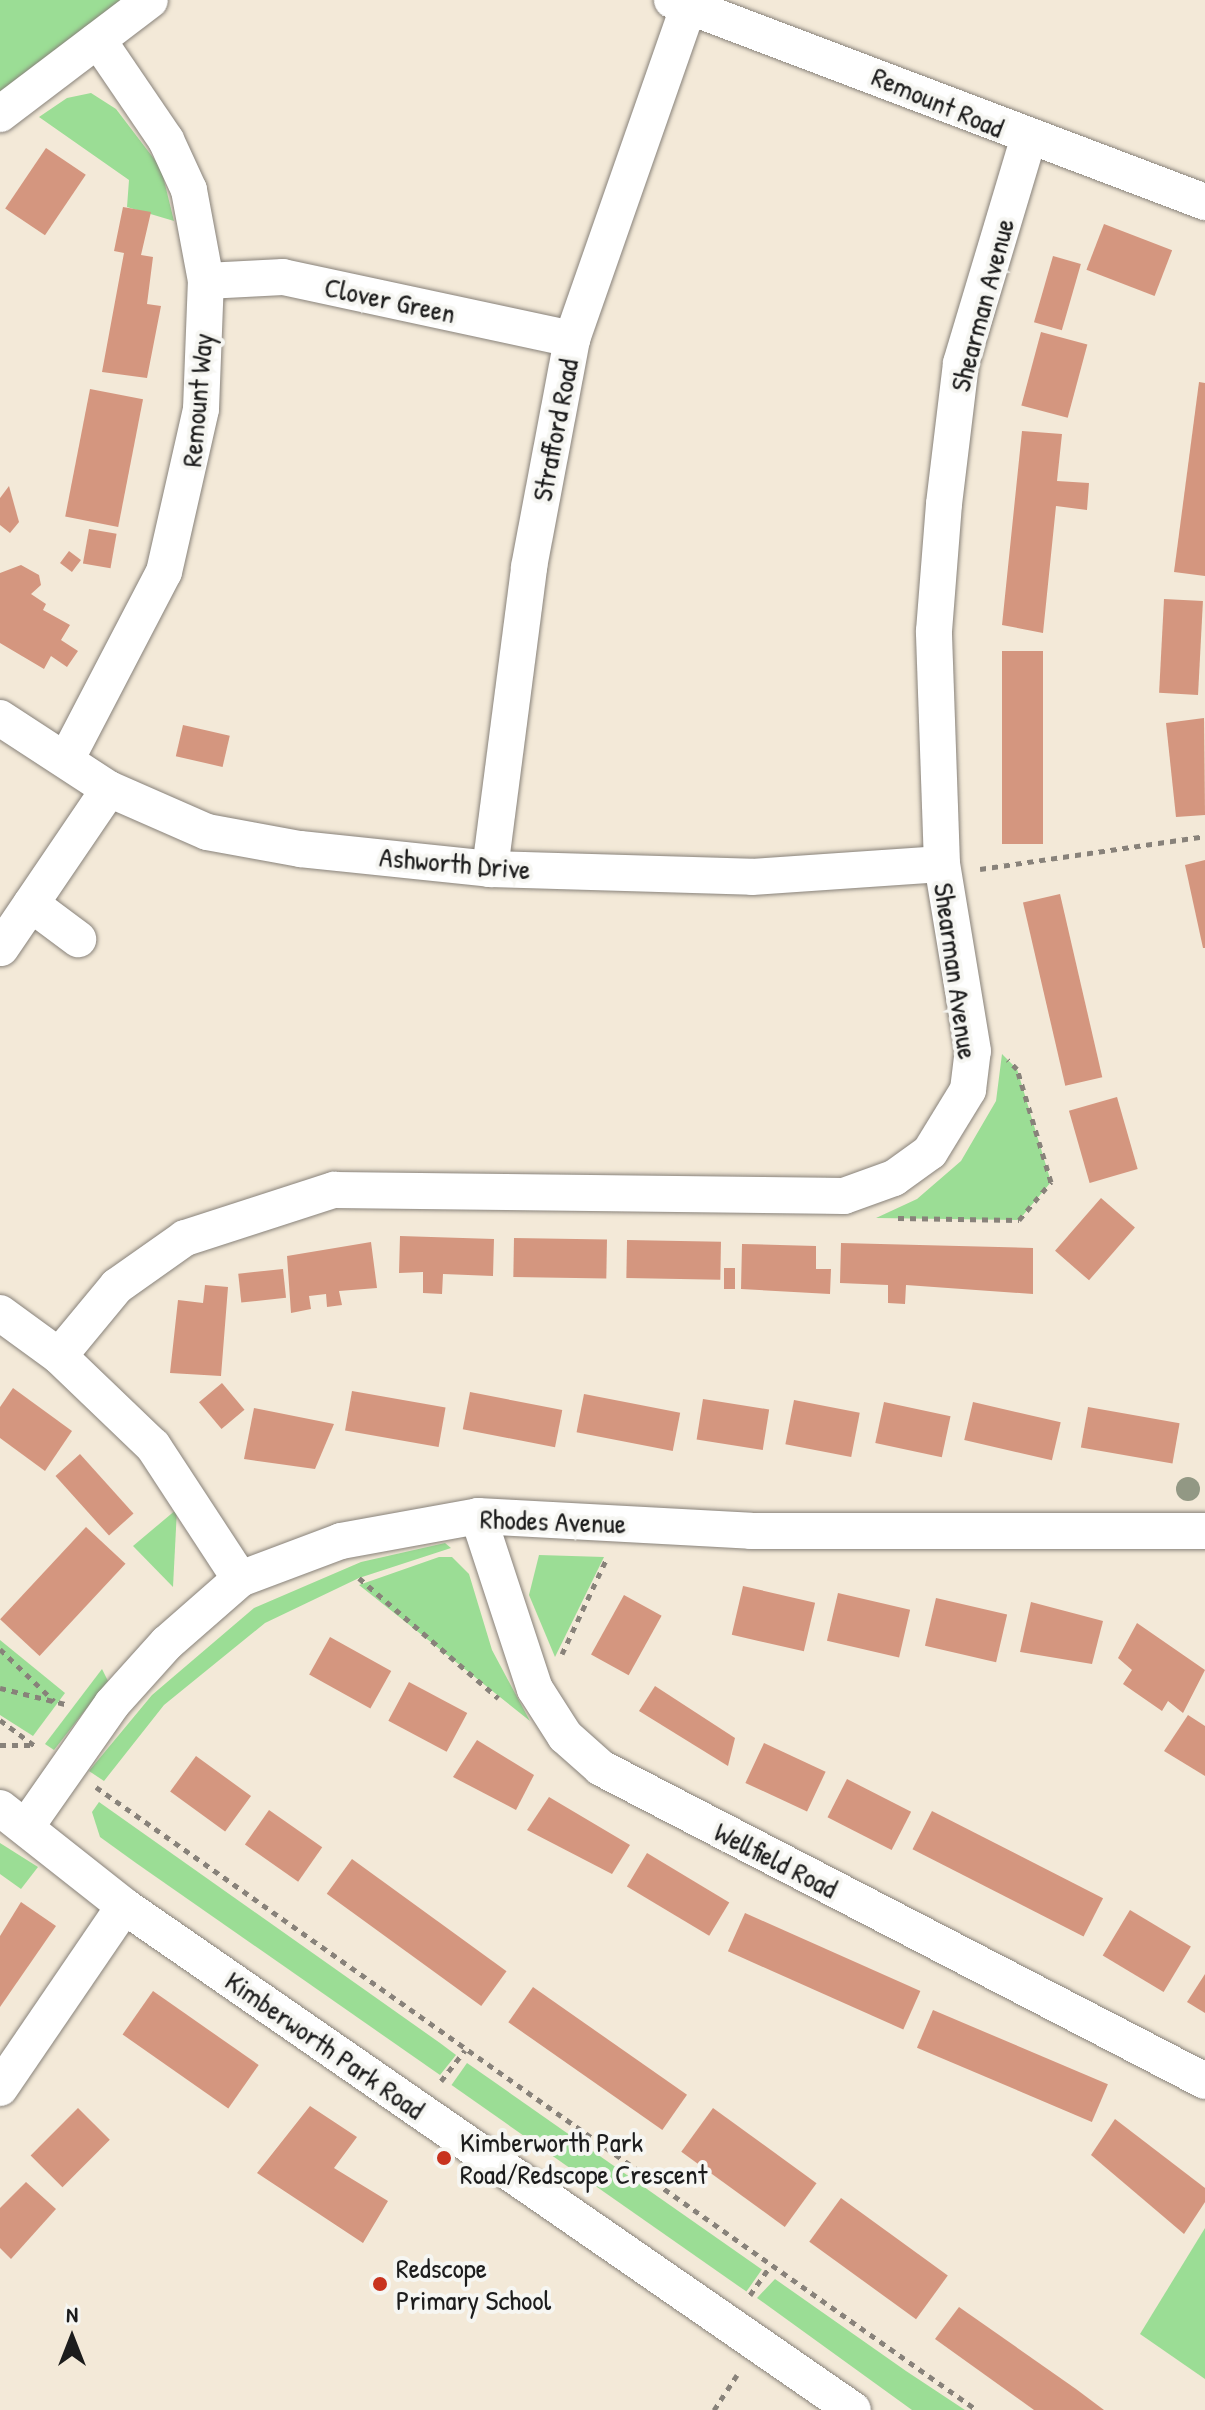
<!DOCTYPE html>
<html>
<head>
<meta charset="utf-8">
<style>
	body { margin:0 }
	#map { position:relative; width:1205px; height:2410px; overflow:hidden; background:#f3e9d8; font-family:"Patrick Hand",sans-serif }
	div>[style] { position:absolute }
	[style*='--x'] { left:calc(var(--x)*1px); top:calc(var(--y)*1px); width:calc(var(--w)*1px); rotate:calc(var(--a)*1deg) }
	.green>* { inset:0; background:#9bdd95; transform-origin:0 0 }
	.building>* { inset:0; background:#d4967f; transform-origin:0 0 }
	.path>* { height:5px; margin-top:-2.5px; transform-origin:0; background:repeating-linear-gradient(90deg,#88827a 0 6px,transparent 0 12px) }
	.roads { filter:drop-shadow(0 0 2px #88827a) drop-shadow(0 0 2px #88827a) }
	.minor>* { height:36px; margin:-18px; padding:0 18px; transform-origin:18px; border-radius:18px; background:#fff }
	.trees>* { width:24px; height:24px; margin:-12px; border-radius:50%; background:#929884 }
	.dots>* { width:22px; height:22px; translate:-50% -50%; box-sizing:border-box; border:4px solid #f6f6f2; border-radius:50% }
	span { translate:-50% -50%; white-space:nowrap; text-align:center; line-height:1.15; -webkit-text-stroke:8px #f6f6f2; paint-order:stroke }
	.street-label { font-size:28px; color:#1c1c1c }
	.poi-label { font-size:28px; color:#1c1c1c }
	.left { translate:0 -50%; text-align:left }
	.north { position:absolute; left:32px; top:2298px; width:80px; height:80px; -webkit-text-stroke:6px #f6f6f2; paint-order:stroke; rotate:0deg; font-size:22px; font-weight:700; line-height:32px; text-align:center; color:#1c1c1c }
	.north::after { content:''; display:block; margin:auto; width:28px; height:36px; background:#1c1c1c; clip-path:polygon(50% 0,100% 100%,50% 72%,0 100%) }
</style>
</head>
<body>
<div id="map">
	<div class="green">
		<i style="clip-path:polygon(0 0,131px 0,0 95px)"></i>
		<i style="clip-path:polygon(91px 93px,116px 109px,161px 168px,174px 221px,127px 207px,129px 180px,39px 117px,67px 98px)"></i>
		<i style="clip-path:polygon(1002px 1054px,1017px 1069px,1051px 1182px,1019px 1220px,876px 1218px,917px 1199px,961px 1161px,996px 1101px)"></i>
		<i style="clip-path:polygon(177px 1509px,173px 1587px,133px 1546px)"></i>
		<i style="clip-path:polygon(445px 1543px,451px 1548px,359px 1578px,265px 1623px,164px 1705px,104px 1781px,89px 1771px,152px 1695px,254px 1608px,361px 1562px)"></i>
		<i style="clip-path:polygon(539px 1555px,604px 1557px,555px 1657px,529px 1595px)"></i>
		<i style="clip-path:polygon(439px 1557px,452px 1557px,469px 1574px,492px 1650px,530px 1721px,359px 1585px)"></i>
		<i style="clip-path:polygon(0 1640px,65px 1693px,33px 1736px,0 1715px)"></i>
		<i style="clip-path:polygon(102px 1669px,108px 1681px,54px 1750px,45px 1744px)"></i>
		<i style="clip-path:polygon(99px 1802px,440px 2043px,456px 2055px,440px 2075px,136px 1863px,100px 1837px,92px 1812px)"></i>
		<i style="clip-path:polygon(0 1843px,38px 1867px,21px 1889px,0 1874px)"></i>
		<i style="left:467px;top:2063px;width:360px;height:27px;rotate:35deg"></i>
		<i style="clip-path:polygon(1205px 2228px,1205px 2379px,1140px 2334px)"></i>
		<i style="clip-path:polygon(775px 2279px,906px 2371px,965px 2410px,912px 2410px,757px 2298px)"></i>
	</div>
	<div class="building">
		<i style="left:46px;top:148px;width:48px;height:73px;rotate:34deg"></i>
		<i style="clip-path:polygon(123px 207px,151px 212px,141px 255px,153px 257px,147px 304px,161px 306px,147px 378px,102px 372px,124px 253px,114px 251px)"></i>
		<i style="left:1104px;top:224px;width:73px;height:49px;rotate:21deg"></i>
		<i style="left:1053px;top:256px;width:29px;height:69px;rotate:16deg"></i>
		<i style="left:1041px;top:332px;width:48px;height:76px;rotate:15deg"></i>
		<i style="clip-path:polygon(1199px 382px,1205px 383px,1205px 576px,1174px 572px)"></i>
		<i style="left:90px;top:389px;width:54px;height:130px;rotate:11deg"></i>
		<i style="clip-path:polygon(1022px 431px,1062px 434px,1057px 481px,1089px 483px,1087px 510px,1056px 506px,1043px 633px,1002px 625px)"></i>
		<i style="clip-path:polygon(9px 486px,19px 522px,10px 533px,0 525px,0 498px)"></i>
		<i style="left:89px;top:529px;width:28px;height:35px;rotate:10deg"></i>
		<i style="left:69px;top:551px;width:15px;height:15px;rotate:37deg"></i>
		<i style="clip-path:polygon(21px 565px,39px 575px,41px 585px,31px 594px,46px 604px,43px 610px,70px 625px,61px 640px,78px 651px,67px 667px,51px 656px,44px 669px,0 643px,0 573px)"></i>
		<i style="left:1164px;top:599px;width:39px;height:94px;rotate:3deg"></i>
		<i style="left:1002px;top:651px;width:41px;height:193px"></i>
		<i style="clip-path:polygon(1204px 718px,1205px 815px,1176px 817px,1166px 723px)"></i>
		<i style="left:183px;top:725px;width:48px;height:32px;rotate:13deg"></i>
		<i style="clip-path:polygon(1205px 860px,1205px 948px,1203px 948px,1185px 865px)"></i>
		<i style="left:1060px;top:894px;width:188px;height:38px;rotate:77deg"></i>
		<i style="left:1117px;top:1097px;width:75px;height:50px;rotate:74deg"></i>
		<i style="left:1101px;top:1198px;width:45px;height:70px;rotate:41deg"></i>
		<i style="clip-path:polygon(400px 1236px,494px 1239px,493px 1276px,443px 1274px,442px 1294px,423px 1293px,423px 1272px,399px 1273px)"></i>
		<i style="left:514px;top:1238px;width:93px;height:39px;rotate:1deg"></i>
		<i style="left:627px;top:1240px;width:94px;height:38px;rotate:1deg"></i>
		<i style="clip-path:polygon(371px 1242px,377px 1288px,339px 1291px,342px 1305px,327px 1307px,326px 1294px,309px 1296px,311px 1309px,291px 1313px,287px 1256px)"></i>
		<i style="clip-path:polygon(841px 1243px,1033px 1248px,1033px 1294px,906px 1285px,905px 1304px,888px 1303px,888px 1285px,840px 1283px)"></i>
		<i style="clip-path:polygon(742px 1244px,816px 1246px,816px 1269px,831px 1269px,830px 1294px,741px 1289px)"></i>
		<i style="left:724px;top:1268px;width:11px;height:21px"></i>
		<i style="left:283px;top:1269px;width:29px;height:45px;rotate:84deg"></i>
		<i style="clip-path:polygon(205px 1285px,228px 1287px,221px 1376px,170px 1373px,178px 1300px,203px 1303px)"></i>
		<i style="left:222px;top:1383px;width:35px;height:30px;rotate:50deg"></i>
		<i style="clip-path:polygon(13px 1388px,72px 1431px,45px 1471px,0 1438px,0 1407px)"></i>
		<i style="left:352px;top:1391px;width:95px;height:40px;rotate:10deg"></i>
		<i style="left:470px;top:1392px;width:94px;height:38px;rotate:11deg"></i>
		<i style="left:584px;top:1394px;width:98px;height:39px;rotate:11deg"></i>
		<i style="left:703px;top:1399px;width:67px;height:41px;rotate:9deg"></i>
		<i style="left:794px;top:1400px;width:67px;height:45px;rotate:11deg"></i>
		<i style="left:884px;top:1402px;width:68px;height:42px;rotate:12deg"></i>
		<i style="left:973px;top:1402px;width:90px;height:39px;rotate:13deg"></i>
		<i style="left:1088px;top:1407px;width:93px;height:41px;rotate:10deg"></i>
		<i style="clip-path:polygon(254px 1408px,334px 1424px,315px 1469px,244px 1459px)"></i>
		<i style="left:80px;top:1454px;width:80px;height:33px;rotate:48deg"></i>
		<i style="left:86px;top:1527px;width:54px;height:126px;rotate:43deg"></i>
		<i style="left:743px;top:1586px;width:74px;height:50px;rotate:13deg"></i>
		<i style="left:838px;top:1593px;width:74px;height:49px;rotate:13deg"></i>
		<i style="left:624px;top:1595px;width:43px;height:68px;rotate:29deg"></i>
		<i style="left:936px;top:1598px;width:73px;height:49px;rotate:13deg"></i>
		<i style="clip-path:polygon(1031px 1602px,1103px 1621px,1092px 1664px,1020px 1652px)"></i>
		<i style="clip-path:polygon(1137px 1623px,1205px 1670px,1183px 1713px,1168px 1701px,1162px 1711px,1123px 1684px,1132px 1670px,1118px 1658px)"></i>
		<i style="left:330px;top:1637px;width:70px;height:43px;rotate:29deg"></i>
		<i style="left:409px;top:1682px;width:66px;height:44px;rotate:28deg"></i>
		<i style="clip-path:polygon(655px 1686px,735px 1738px,728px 1766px,639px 1711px)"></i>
		<i style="clip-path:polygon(1188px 1715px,1205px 1726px,1205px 1776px,1164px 1751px)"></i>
		<i style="clip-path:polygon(477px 1740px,534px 1775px,516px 1810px,453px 1777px)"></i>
		<i style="left:764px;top:1743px;width:68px;height:44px;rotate:25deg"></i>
		<i style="left:196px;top:1756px;width:68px;height:44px;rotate:36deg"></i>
		<i style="left:847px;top:1779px;width:72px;height:43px;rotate:27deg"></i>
		<i style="clip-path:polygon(549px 1797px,630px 1845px,612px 1874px,527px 1830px)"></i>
		<i style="left:269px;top:1810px;width:65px;height:42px;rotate:35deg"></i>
		<i style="left:932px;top:1811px;width:192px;height:43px;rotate:27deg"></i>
		<i style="left:647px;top:1853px;width:96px;height:39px;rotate:31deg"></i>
		<i style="left:352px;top:1859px;width:191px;height:43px;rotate:36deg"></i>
		<i style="clip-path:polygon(21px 1902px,56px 1926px,0 2007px,0 1936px)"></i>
		<i style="left:1130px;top:1910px;width:71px;height:53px;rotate:31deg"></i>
		<i style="left:745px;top:1913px;width:192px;height:42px;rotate:24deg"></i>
		<i style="clip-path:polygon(1205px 1974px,1205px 2013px,1187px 2002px)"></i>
		<i style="left:533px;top:1987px;width:188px;height:43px;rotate:35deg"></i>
		<i style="left:153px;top:1991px;width:129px;height:53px;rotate:35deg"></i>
		<i style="left:933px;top:2010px;width:190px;height:41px;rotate:23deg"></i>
		<i style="clip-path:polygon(310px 2106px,357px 2137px,334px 2168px,388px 2201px,363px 2243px,257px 2173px)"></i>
		<i style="left:78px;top:2108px;width:45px;height:67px;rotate:45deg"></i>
		<i style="left:713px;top:2108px;width:128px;height:54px;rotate:36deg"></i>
		<i style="clip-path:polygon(1115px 2119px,1205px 2188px,1205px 2202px,1184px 2234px,1091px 2155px)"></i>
		<i style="clip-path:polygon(26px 2182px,56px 2209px,11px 2259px,0 2248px,0 2208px)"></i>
		<i style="left:841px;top:2198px;width:132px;height:54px;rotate:36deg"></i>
		<i style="clip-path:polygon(959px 2307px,1076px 2389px,1104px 2410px,1034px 2410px,935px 2339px)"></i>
	</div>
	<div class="path">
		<i style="--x:980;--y:869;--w:227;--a:-8.3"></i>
		<i style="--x:898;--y:1218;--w:121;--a:0.9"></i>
		<i style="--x:1019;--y:1220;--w:50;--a:-49.9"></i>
		<i style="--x:1051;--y:1182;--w:118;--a:-106.7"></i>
		<i style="--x:1017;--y:1069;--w:13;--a:-135"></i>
		<i style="--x:359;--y:1578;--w:184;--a:40.8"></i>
		<i style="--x:0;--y:1649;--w:75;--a:43.9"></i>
		<i style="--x:562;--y:1654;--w:106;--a:-64.9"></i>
		<i style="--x:0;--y:1688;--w:67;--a:13.8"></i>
		<i style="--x:0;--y:1720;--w:47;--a:36.4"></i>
		<i style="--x:0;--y:1745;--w:33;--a:0"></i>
		<i style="--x:96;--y:1787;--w:1079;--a:35.27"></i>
		<i style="--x:441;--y:2081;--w:39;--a:-52"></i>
		<i style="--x:750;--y:2295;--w:35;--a:-55"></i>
		<i style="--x:714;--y:2410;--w:42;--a:-56.7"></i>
	</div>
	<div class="roads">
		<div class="minor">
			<i style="--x:672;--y:0;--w:570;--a:20.76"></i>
			<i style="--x:0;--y:114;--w:188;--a:-37.2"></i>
			<i style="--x:206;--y:281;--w:77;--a:-3"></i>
			<i style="--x:283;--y:277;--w:296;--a:12.1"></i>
			<i style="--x:0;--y:718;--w:130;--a:33.1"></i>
			<i style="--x:109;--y:789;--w:107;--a:23.7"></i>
			<i style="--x:207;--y:832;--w:95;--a:10.4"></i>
			<i style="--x:300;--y:849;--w:191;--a:6"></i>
			<i style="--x:490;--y:869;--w:262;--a:1.7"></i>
			<i style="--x:752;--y:877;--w:190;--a:-3.9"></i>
			<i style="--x:66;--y:760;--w:212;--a:-62.5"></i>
			<i style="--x:164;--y:572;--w:167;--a:-77.2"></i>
			<i style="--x:201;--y:409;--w:128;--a:-87.8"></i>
			<i style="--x:206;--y:281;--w:93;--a:-100.6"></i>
			<i style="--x:189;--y:190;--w:55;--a:-114.7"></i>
			<i style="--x:166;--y:140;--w:121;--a:-124.2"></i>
			<i style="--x:490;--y:869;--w:305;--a:-82.6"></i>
			<i style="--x:529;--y:567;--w:232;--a:-79.3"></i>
			<i style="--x:572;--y:339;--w:352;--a:-70.7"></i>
			<i style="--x:31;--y:904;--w:59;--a:36.7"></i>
			<i style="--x:1;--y:948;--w:192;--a:-55.8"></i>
			<i style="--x:0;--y:1313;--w:73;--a:36.1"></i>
			<i style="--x:59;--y:1356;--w:130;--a:43.8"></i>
			<i style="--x:153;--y:1446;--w:159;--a:56.8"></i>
			<i style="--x:59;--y:1356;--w:91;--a:-50.4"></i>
			<i style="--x:117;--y:1286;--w:83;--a:-35.2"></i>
			<i style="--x:185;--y:1238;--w:157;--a:-17.9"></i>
			<i style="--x:334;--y:1190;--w:510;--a:0.67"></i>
			<i style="--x:844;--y:1196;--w:53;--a:-19.8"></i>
			<i style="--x:894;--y:1178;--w:44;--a:-35.8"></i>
			<i style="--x:930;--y:1152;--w:73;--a:-58.5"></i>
			<i style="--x:968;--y:1090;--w:39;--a:-83"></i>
			<i style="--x:973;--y:1051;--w:190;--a:-99.4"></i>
			<i style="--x:942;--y:864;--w:233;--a:-92"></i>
			<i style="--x:934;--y:631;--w:127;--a:-85.5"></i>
			<i style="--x:944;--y:504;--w:142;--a:-83.1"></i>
			<i style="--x:961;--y:363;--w:233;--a:-73.3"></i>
			<i style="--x:478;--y:1516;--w:182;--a:71.8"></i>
			<i style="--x:535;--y:1689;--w:56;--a:57.4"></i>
			<i style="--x:565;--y:1736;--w:48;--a:41.6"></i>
			<i style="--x:601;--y:1768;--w:680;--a:27.39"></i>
			<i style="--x:0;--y:1808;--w:158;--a:38.3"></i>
			<i style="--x:124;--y:1906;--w:886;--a:34.66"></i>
			<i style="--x:26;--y:1827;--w:150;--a:-55"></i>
			<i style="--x:112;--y:1704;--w:82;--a:-48"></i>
			<i style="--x:167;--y:1643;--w:97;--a:-41.2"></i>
			<i style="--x:240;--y:1579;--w:108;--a:-20.6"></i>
			<i style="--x:341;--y:1541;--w:139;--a:-10.3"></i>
			<i style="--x:478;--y:1516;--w:273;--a:3.1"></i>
			<i style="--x:751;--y:1531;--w:454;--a:0"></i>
			<i style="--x:0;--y:2088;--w:220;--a:-55.7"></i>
		</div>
	</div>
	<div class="trees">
		<i style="left:1188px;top:1489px"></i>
	</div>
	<div class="dots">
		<i style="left:444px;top:2158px;background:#c8321e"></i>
		<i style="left:380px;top:2284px;background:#c8321e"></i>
	</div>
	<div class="street-label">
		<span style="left:938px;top:102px;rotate:23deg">Remount Road</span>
		<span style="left:390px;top:300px;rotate:12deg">Clover Green</span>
		<span style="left:982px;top:305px;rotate:-75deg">Shearman Avenue</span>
		<span style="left:197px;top:400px;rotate:-85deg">Remount Way</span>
		<span style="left:555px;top:430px;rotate:-79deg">Strafford Road</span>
		<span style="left:455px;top:863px;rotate:5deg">Ashworth Drive</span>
		<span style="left:956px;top:971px;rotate:82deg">Shearman Avenue</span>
		<span style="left:553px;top:1521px;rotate:2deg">Rhodes Avenue</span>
		<span style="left:776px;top:1860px;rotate:27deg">Wellfield Road</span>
		<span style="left:325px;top:2045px;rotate:35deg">Kimberworth Park Road</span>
	</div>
	<div class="poi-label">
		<span class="left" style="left:460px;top:2158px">Kimberworth Park<br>Road/Redscope Crescent</span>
		<span class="left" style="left:396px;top:2284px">Redscope<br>Primary School</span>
	</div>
	<div class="north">N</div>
</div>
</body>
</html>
